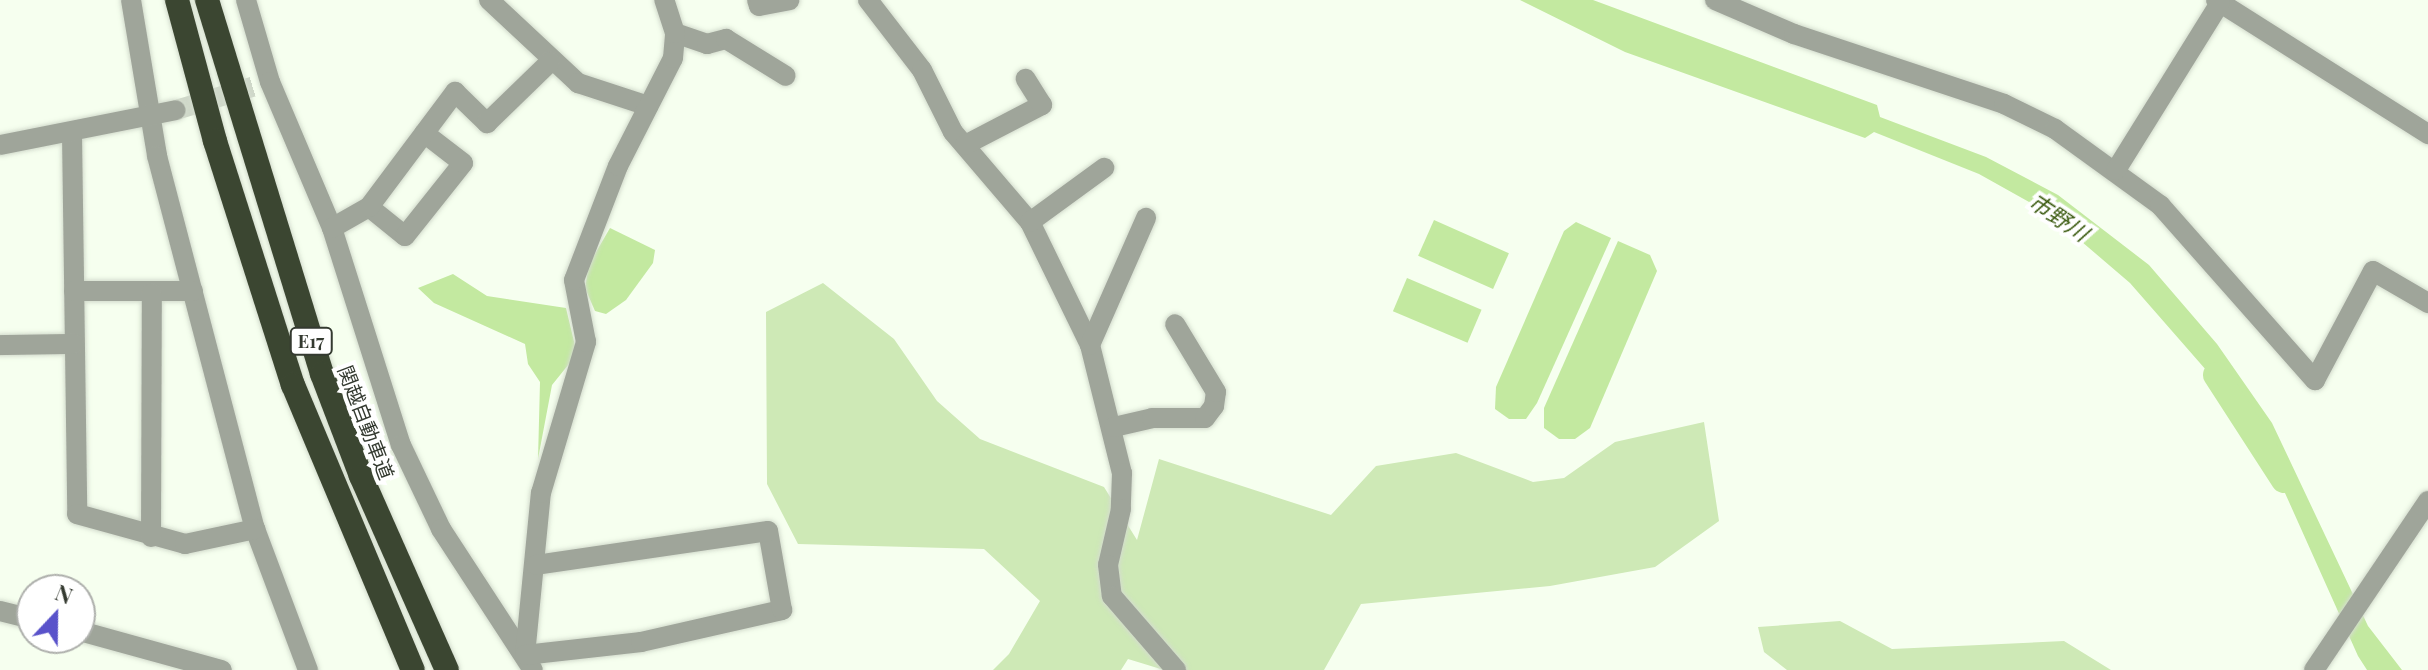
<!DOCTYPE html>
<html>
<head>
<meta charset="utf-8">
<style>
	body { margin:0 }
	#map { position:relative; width:2428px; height:670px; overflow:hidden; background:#f6ffef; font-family:"Playfair Display","Noto Sans JP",serif }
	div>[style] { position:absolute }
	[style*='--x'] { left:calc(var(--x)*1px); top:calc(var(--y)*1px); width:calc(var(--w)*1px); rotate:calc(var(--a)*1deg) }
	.green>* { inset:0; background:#cee9b6 }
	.water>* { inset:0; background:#c3e9a0; transform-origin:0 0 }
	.river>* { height:26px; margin:-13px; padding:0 13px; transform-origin:13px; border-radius:13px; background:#c3e9a0 }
	.minor-tunnel>* { height:20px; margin-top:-10px; transform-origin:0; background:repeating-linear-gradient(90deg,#cfd8c9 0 20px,transparent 0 30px) }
	.roads { filter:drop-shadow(0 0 2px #d3dccd) drop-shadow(0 0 2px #d3dccd) }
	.minor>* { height:20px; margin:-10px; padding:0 10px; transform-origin:10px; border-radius:10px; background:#9fa59a }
	.highway>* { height:24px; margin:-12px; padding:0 12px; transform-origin:12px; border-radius:12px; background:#3b4631 }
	span { translate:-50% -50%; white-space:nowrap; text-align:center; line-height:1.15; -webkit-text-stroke:8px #fff; paint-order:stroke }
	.shield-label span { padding:2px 6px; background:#fff; border:2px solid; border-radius:6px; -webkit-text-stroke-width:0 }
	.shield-label { font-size:18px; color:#343a30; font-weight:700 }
	.street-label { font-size:20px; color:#343a30 }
	.water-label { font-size:22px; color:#3a5a0f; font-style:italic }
	.north { position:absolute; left:16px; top:574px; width:80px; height:80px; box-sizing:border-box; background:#fff; border:2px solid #aeb0ac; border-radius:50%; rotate:22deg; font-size:22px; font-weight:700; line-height:32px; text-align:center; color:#343a30 }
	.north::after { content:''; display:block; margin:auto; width:28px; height:36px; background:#5952ca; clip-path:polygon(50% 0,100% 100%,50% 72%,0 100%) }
</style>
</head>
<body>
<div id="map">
	<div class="green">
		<i style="clip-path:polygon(823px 283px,894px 339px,937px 401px,980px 439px,1104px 487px,1137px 540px,1159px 459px,1331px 515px,1376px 466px,1456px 453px,1533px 482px,1564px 478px,1615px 442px,1704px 422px,1719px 521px,1655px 567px,1550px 586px,1361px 604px,1324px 670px,1164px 670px,1128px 659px,1121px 670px,993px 670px,1009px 654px,1040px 601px,984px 549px,798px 544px,767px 484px,766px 312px)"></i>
		<i style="clip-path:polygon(1840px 621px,1892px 649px,2064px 641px,2111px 670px,1787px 670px,1764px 652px,1758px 627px)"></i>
	</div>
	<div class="water">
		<i style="clip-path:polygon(1520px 0,1593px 0,1877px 105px,1880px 117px,1986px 157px,2058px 195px,2149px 265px,2217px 344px,2272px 423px,2368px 626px,2402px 670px,2367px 670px,2358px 656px,2255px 426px,2130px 283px,2047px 212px,1979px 174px,1874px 132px,1865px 138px,1625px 52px)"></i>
		<i style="left:1434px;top:220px;width:82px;height:39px;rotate:24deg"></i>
		<i style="clip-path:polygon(1576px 222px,1611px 238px,1537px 403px,1526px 419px,1509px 419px,1495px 409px,1496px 387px,1564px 231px)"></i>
		<i style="clip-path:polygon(610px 228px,655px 250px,653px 263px,626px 300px,606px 314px,595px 311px,585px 288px,589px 264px)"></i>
		<i style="clip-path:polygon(1618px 241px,1650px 255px,1657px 271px,1590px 428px,1575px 439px,1559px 439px,1544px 428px,1544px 408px)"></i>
		<i style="clip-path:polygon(453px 274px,487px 296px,566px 308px,577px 354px,552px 385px,538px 459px,540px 382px,528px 364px,525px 344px,434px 303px,418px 288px)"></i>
		<i style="left:1407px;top:278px;width:81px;height:36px;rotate:23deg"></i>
	</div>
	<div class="river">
		<i style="--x:2216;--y:375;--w:125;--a:57.1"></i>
	</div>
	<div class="minor-tunnel">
		<i style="--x:176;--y:110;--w:83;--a:-16.9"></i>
	</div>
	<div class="roads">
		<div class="minor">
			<i style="--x:131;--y:0;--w:158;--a:80.5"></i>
			<i style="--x:157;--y:156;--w:386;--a:75.3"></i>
			<i style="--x:255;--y:529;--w:151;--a:69.4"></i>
			<i style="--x:246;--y:0;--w:85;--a:73.7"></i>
			<i style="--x:270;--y:82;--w:159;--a:67"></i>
			<i style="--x:332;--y:228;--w:228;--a:72.4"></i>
			<i style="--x:401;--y:445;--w:93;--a:64.5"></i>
			<i style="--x:441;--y:529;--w:168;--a:56.9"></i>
			<i style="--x:489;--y:0;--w:122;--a:43"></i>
			<i style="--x:578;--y:83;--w:74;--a:18.2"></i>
			<i style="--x:757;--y:0;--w:6;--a:72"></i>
			<i style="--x:759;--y:6;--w:31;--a:-11"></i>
			<i style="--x:868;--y:0;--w:88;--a:52.4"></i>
			<i style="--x:922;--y:70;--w:69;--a:63.4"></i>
			<i style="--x:953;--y:132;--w:118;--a:49.5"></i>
			<i style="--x:1030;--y:222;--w:137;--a:64"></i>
			<i style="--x:1090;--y:345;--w:132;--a:76"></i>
			<i style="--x:1122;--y:473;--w:36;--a:92"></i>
			<i style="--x:1121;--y:509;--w:57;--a:103.1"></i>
			<i style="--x:1108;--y:565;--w:31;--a:83"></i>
			<i style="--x:1112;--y:596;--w:98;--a:49.1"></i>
			<i style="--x:1715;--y:0;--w:86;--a:23.3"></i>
			<i style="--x:1794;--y:34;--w:221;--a:18.4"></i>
			<i style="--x:2004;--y:104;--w:57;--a:26.1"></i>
			<i style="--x:2055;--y:129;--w:130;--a:35.9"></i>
			<i style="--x:2160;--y:205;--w:234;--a:48.5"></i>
			<i style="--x:2315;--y:380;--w:123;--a:-62"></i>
			<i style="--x:2373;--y:271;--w:64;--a:30.2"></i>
			<i style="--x:2216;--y:0;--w:251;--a:32.3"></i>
			<i style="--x:675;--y:33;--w:34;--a:19"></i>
			<i style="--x:707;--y:44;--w:20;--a:-15"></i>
			<i style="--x:726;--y:39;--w:70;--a:31.7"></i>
			<i style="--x:72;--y:134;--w:380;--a:89.2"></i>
			<i style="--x:77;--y:514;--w:112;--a:15.5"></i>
			<i style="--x:185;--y:544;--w:72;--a:-12.1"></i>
			<i style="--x:0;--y:145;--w:179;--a:-11.2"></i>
			<i style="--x:965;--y:145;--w:87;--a:-27.5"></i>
			<i style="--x:1042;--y:105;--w:31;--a:-122"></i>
			<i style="--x:2116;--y:170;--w:197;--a:-58.1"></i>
			<i style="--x:369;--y:207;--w:46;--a:38.9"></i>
			<i style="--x:405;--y:236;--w:93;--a:-51.5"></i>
			<i style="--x:463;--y:163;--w:49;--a:-142.4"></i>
			<i style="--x:1030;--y:222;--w:92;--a:-36.1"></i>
			<i style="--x:332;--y:228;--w:43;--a:-29.6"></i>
			<i style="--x:369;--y:207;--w:144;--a:-53.2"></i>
			<i style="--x:455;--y:92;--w:45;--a:44.1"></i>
			<i style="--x:487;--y:123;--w:88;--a:-44.1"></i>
			<i style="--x:74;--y:291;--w:119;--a:0"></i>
			<i style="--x:0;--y:345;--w:74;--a:-0.8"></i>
			<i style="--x:1090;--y:345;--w:139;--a:-66.2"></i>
			<i style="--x:1114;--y:427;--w:39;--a:-13"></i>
			<i style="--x:1152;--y:418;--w:53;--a:0"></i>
			<i style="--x:1205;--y:418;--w:15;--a:-53"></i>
			<i style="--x:1214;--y:406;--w:14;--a:-82"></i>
			<i style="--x:1216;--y:392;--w:79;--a:-121.1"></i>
			<i style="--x:151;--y:537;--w:244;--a:-89.8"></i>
			<i style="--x:0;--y:611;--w:33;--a:14"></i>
			<i style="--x:80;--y:631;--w:147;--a:15.4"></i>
			<i style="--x:525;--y:655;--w:163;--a:-84.4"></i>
			<i style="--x:541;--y:493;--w:158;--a:-73.4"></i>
			<i style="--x:586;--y:342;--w:63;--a:-101"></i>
			<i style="--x:574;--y:280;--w:122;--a:-68.9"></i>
			<i style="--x:618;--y:166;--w:121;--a:-63"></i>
			<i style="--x:673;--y:58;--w:25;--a:-85"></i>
			<i style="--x:675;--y:33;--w:35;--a:-108"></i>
			<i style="--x:525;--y:655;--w:117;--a:-6.4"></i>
			<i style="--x:641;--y:642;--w:145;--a:-12.8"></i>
			<i style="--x:782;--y:610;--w:80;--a:-100"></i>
			<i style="--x:768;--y:531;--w:234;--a:171.7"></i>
			<i style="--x:2314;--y:670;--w:204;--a:-56"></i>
		</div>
		<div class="highway">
			<i style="--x:177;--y:0;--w:146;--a:74.9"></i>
			<i style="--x:215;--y:141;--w:256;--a:72.3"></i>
			<i style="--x:293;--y:385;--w:309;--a:67.2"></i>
			<i style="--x:207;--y:0;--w:391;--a:72.9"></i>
			<i style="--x:322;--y:374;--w:109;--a:69.1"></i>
			<i style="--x:361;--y:476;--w:212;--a:66.1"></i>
		</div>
	</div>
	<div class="shield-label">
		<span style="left:311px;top:341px">E17</span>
	</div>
	<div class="street-label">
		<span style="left:367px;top:422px;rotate:69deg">関越自動車道</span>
	</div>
	<div class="water-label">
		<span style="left:2059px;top:217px;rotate:34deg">市野川</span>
	</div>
	<div class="north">N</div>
</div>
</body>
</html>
